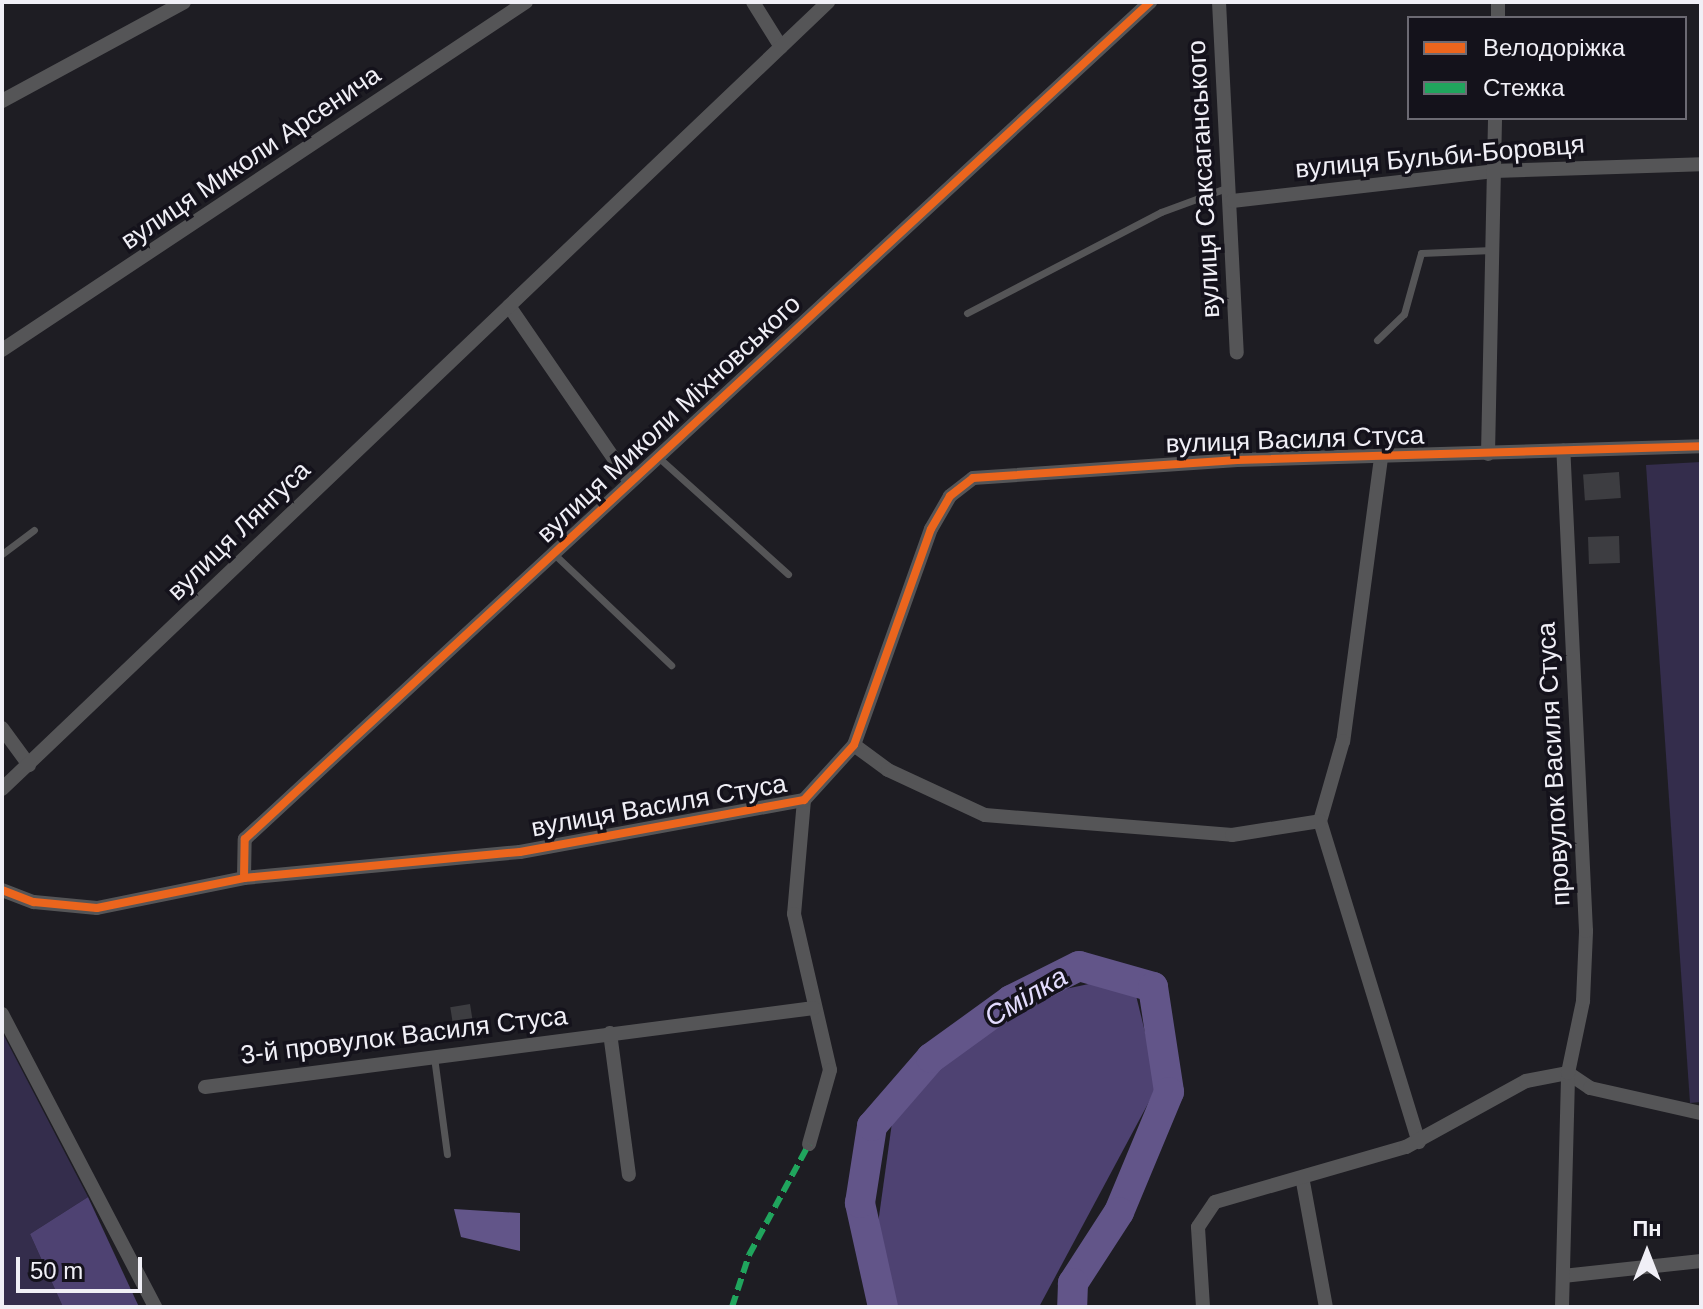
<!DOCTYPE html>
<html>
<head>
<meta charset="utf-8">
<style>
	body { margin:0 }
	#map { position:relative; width:1703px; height:1309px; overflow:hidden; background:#1e1d23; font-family:Arial,sans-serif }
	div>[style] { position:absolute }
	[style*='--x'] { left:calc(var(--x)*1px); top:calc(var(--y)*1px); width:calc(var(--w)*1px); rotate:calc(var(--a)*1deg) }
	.green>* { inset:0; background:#342d4c }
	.forest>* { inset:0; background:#4e4272 }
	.water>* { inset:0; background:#625589 }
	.river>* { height:30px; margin:-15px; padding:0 15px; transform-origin:15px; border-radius:15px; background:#625589 }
	.building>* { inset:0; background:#3d3d41; transform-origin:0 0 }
	.service>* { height:7px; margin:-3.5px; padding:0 3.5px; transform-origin:3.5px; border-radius:3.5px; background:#555557 }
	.minor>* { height:14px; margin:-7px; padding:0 7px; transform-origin:7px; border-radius:7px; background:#555557 }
	.quiet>* { height:6px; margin-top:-3px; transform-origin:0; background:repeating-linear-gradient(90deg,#20a55d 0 12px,transparent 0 18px) }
	.cycleway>* { height:8px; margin:-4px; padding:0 4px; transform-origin:4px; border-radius:4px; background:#eb651d }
	span { translate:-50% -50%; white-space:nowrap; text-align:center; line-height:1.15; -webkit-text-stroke:7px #14121b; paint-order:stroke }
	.street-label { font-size:26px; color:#f0eff6 }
	.water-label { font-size:28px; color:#e3dcfe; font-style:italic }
	.frame { position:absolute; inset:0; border:4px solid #f0eff6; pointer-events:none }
	.legend { position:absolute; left:1407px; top:16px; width:280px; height:104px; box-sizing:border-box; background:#14121b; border:2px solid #6c6a73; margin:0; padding:10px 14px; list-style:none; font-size:24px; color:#f0eff6 }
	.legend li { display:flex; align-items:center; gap:16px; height:40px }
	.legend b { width:40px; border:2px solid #6c6a73 }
	.north { position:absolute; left:1607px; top:1213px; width:80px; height:80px; -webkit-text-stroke:6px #14121b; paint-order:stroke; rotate:0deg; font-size:22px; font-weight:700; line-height:32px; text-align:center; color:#f0eff6 }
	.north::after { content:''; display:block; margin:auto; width:28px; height:36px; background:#f0eff6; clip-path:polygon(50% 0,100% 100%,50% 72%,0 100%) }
	.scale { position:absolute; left:16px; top:1257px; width:126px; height:36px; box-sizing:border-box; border:4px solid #f0eff6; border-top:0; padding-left:10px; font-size:24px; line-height:28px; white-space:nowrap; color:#f0eff6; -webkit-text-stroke:6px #14121b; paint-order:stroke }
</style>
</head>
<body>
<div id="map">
	<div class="green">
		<i style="clip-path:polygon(1701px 462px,1701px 1102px,1690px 1103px,1646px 465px)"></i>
		<i style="clip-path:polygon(2px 1032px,88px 1197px,30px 1234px,63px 1307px,2px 1307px)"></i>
	</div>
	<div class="forest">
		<i style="clip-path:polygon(1131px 975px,1158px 1085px,1039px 1307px,885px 1307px,873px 1260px,895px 1101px,999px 1003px)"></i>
		<i style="clip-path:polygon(88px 1197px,139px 1307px,63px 1307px,30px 1234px)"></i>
	</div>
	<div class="water">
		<i style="clip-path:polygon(454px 1209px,520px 1213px,520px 1251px,461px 1237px)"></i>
	</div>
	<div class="river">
		<i style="--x:883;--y:1307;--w:107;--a:-102.5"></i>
		<i style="--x:860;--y:1203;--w:78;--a:-81.1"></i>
		<i style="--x:872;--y:1126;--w:90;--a:-49.1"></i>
		<i style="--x:931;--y:1058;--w:99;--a:-35.9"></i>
		<i style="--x:1011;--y:1000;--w:76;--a:-26.6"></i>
		<i style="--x:1079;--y:966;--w:77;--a:15.8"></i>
		<i style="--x:1153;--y:987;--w:106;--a:81.3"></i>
		<i style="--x:1169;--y:1092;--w:130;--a:112.6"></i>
		<i style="--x:1119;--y:1212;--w:85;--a:122.9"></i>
		<i style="--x:1073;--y:1283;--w:24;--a:92"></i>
	</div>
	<div class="building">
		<i style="left:1619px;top:472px;width:26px;height:36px;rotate:86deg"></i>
		<i style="left:1619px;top:536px;width:27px;height:31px;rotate:88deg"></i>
		<i style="left:470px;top:1004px;width:19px;height:20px;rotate:81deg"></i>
	</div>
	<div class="service">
		<i style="--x:967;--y:313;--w:219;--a:-27.5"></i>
		<i style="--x:1161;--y:212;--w:72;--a:-20.2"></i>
		<i style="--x:1377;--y:340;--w:37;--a:-44"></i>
		<i style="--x:1404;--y:314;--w:63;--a:-74.4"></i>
		<i style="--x:1421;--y:253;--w:71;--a:-2.4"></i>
		<i style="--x:658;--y:457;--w:175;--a:42"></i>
		<i style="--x:553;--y:553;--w:163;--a:43.5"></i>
		<i style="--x:2;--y:554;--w:40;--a:-37"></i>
		<i style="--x:434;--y:1057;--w:98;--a:82.4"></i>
	</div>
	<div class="minor">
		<i style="--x:753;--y:2;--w:53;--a:58.1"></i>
		<i style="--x:1219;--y:2;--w:351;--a:87.1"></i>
		<i style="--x:1498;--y:18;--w:16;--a:-90"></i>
		<i style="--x:2;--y:101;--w:207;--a:-28.5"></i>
		<i style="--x:1232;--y:201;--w:264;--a:-6.5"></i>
		<i style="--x:1494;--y:171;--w:207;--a:-1.9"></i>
		<i style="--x:509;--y:306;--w:214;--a:55.5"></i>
		<i style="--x:2;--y:350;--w:629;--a:-33.59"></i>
		<i style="--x:1488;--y:454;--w:336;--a:-88.8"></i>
		<i style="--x:1381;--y:458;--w:286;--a:97.6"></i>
		<i style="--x:1343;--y:741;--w:83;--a:106"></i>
		<i style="--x:1320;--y:821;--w:336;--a:72.9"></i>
		<i style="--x:2;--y:728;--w:46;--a:53.9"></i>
		<i style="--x:854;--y:745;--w:42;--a:36.3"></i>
		<i style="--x:888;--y:770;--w:107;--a:24.9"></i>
		<i style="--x:985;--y:815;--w:248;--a:4.6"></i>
		<i style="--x:1232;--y:835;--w:89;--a:-9"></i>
		<i style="--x:2;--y:789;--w:1141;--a:-43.61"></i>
		<i style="--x:804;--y:800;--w:114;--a:95"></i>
		<i style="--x:794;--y:914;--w:160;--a:77"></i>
		<i style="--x:830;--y:1070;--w:77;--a:105.8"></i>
		<i style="--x:244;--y:878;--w:39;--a:-89"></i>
		<i style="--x:245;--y:839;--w:1233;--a:-42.76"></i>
		<i style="--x:2;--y:890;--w:34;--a:21"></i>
		<i style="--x:34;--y:902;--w:63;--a:5.4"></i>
		<i style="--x:97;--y:908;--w:150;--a:-11.5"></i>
		<i style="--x:244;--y:878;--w:277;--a:-5.4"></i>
		<i style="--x:520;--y:852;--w:289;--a:-10.4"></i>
		<i style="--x:804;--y:800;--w:74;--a:-47.7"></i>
		<i style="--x:854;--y:745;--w:229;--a:-70.4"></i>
		<i style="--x:931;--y:529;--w:38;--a:-60"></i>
		<i style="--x:950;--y:496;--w:29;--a:-38"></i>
		<i style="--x:973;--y:478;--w:265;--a:-3.9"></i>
		<i style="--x:1237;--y:460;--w:464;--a:-1.7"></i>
		<i style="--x:2;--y:1014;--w:331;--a:62.4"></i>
		<i style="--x:610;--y:1033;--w:143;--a:82.4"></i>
		<i style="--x:205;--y:1087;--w:614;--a:-7.39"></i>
		<i style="--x:1303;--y:1182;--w:127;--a:79.6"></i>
		<i style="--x:1563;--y:1276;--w:139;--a:-6.2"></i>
		<i style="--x:1203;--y:1307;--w:80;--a:-93.6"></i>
		<i style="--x:1198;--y:1227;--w:30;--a:-56"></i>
		<i style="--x:1215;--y:1202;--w:199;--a:-16.1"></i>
		<i style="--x:1406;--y:1147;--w:137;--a:-28.8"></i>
		<i style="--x:1526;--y:1081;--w:43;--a:-10.8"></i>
		<i style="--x:1568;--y:1073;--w:27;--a:34"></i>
		<i style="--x:1590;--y:1088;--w:114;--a:12.7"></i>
		<i style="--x:1562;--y:1307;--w:234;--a:-88.5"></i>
		<i style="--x:1568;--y:1073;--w:74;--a:-78.2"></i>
		<i style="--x:1583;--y:1001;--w:70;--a:-87.5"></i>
		<i style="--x:1586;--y:931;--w:481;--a:-92.7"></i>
	</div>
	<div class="quiet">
		<i style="--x:732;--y:1307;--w:55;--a:-71.9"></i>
		<i style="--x:749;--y:1255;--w:126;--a:-61.6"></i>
	</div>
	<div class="cycleway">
		<i style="--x:244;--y:878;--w:39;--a:-89"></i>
		<i style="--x:245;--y:839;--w:1233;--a:-42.76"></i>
		<i style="--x:2;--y:890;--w:34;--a:21"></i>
		<i style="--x:34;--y:902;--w:63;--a:5.4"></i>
		<i style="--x:97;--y:908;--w:150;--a:-11.5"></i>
		<i style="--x:244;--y:878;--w:277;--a:-5.4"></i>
		<i style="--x:520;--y:852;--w:289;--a:-10.4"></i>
		<i style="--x:804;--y:800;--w:74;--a:-47.7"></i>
		<i style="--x:854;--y:745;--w:229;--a:-70.4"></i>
		<i style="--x:931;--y:529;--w:38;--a:-60"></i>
		<i style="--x:950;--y:496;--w:29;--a:-38"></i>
		<i style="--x:973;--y:478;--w:265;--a:-3.9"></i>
		<i style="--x:1237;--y:460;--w:464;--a:-1.7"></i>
	</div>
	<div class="street-label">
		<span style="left:1440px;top:157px;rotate:-5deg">вулиця Бульби-Боровця</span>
		<span style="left:251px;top:158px;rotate:-34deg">вулиця Миколи Арсенича</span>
		<span style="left:1204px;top:179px;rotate:-93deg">вулиця Саксаганського</span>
		<span style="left:669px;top:419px;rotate:-43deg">вулиця Миколи Міхновського</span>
		<span style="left:1295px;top:440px;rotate:-2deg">вулиця Василя Стуса</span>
		<span style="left:239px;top:531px;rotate:-44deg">вулиця Лянгуса</span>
		<span style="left:1554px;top:764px;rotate:-93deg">провулок Василя Стуса</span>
		<span style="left:659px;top:806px;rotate:-10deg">вулиця Василя Стуса</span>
		<span style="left:404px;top:1036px;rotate:-7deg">3-й провулок Василя Стуса</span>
	</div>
	<div class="water-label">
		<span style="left:1026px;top:997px;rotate:-30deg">Смілка</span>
	</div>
	<div class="frame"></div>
	<ul class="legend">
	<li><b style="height:10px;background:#eb651d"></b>Велодоріжка</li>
	<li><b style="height:10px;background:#20a55d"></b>Стежка</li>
	</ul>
	<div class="north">Пн</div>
	<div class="scale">50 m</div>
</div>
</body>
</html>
